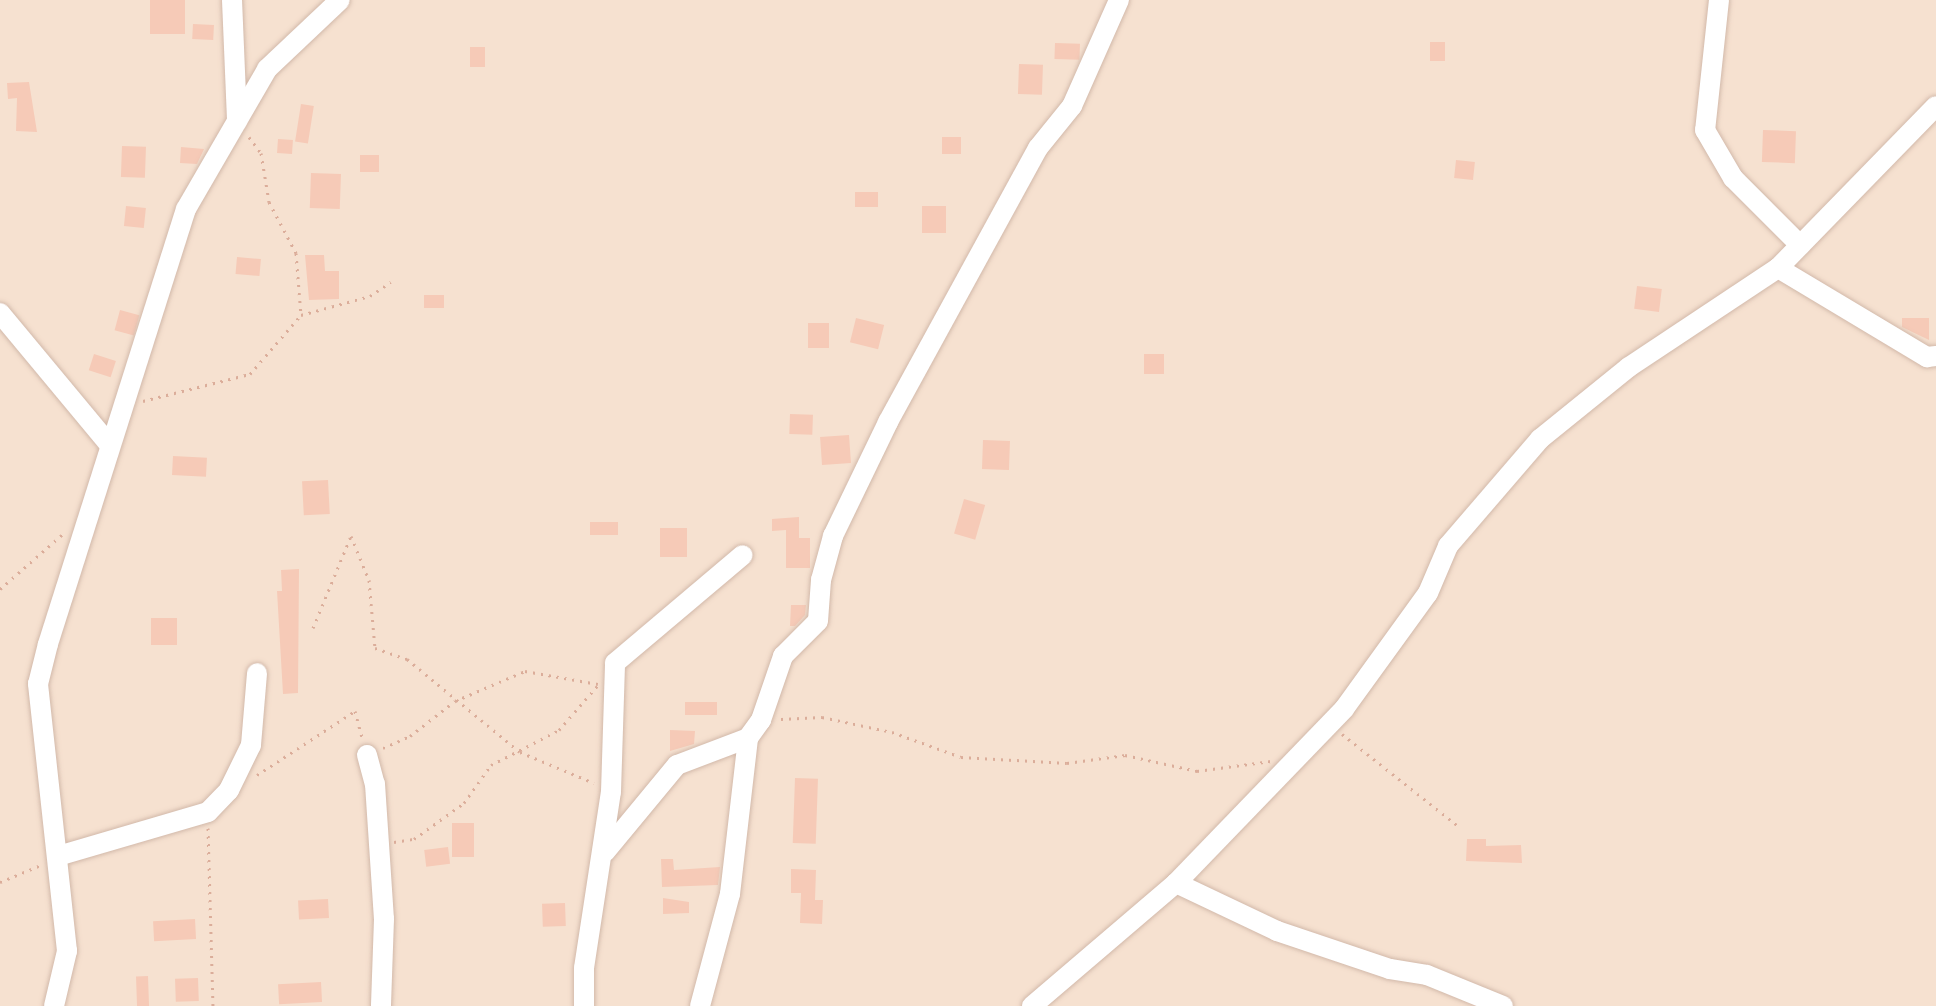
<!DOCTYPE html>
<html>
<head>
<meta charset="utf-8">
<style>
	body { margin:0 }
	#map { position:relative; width:1936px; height:1006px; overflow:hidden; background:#fef1e2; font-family:"Varela Round",sans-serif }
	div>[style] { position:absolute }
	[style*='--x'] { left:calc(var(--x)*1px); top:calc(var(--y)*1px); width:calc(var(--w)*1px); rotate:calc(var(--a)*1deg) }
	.residential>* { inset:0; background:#f6e1d0; transform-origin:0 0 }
	.building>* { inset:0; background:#f6cab7; transform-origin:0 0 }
	.path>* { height:3px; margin-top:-1.5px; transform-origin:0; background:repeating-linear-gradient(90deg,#dbad9a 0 2px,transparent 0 8px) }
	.roads { filter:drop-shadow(0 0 2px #d2b9aa) drop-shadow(0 0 2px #d2b9aa) }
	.minor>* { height:20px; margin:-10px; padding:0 10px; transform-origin:10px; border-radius:10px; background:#fff }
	span { translate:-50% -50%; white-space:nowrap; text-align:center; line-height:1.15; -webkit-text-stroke:6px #fff5ea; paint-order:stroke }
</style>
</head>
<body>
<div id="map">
	<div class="residential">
		<i style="left:0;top:0;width:1936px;height:1006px"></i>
	</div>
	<div class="building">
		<i style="left:150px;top:0;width:35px;height:34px"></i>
		<i style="left:193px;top:24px;width:21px;height:15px;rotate:3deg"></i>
		<i style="left:1430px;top:42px;width:15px;height:19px"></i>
		<i style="left:1055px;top:43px;width:25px;height:16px;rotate:2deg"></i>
		<i style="left:470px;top:47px;width:15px;height:20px"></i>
		<i style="left:1019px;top:64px;width:24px;height:30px;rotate:2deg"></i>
		<i style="clip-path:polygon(29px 82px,37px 132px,16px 131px,17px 98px,8px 99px,7px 83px)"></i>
		<i style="left:301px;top:104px;width:13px;height:38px;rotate:9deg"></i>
		<i style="left:1763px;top:130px;width:33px;height:32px;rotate:2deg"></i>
		<i style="left:942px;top:137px;width:19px;height:17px"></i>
		<i style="left:278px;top:139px;width:15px;height:14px;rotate:4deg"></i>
		<i style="left:122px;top:146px;width:24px;height:31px;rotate:2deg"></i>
		<i style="clip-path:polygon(181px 147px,204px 149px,197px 164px,180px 163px)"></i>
		<i style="left:360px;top:155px;width:19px;height:17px"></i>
		<i style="left:1456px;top:160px;width:19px;height:18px;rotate:6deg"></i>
		<i style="left:311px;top:173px;width:30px;height:35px;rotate:2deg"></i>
		<i style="left:855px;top:192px;width:23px;height:15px"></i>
		<i style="left:126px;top:206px;width:20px;height:20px;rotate:6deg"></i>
		<i style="left:922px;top:206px;width:24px;height:27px"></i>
		<i style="clip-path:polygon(305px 255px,324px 255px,325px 271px,339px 271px,339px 299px,309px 300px)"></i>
		<i style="left:237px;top:257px;width:24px;height:17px;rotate:5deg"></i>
		<i style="left:1637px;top:286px;width:25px;height:23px;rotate:7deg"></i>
		<i style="left:424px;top:295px;width:20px;height:13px"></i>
		<i style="left:120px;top:310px;width:20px;height:21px;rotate:15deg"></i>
		<i style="left:856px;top:318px;width:29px;height:25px;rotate:14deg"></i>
		<i style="clip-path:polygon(1902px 318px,1929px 318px,1929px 340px,1902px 327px)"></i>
		<i style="left:808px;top:323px;width:21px;height:25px"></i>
		<i style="left:94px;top:354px;width:23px;height:17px;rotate:18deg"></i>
		<i style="left:1144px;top:354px;width:20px;height:20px"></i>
		<i style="left:790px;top:414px;width:23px;height:20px;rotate:2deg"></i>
		<i style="left:849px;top:435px;width:28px;height:29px;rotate:86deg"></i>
		<i style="left:983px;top:440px;width:27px;height:29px;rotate:2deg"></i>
		<i style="left:173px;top:456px;width:34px;height:19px;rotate:3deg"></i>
		<i style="left:328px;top:480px;width:34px;height:26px;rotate:87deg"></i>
		<i style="left:964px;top:499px;width:22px;height:36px;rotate:16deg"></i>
		<i style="clip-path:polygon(799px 517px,799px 538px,810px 538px,810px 568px,786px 568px,786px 530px,772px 531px,772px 519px)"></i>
		<i style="left:590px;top:522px;width:28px;height:13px"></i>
		<i style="left:660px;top:528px;width:27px;height:29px"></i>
		<i style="clip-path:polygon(299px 569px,298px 693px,283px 694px,277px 591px,282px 591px,281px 570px)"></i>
		<i style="clip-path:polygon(791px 605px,806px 605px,805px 615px,795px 626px,790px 626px)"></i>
		<i style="left:151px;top:618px;width:26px;height:27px"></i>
		<i style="left:685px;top:702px;width:32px;height:13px"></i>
		<i style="clip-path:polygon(670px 730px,695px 731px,694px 744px,670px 751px)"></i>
		<i style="left:795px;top:778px;width:23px;height:65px;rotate:2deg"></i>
		<i style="left:452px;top:823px;width:22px;height:34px"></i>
		<i style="clip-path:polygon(1467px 839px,1486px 839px,1486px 846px,1521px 845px,1522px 863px,1466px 861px)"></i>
		<i style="left:448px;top:847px;width:17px;height:24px;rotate:83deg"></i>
		<i style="clip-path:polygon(661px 859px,673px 859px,674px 870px,720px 867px,718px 885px,662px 887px)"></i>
		<i style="clip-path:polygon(791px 869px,816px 870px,815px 900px,823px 900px,822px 924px,800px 923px,801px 893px,791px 893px)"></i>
		<i style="clip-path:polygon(663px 898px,689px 902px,689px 913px,663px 914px)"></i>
		<i style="left:328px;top:899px;width:19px;height:30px;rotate:87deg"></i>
		<i style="left:565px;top:903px;width:23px;height:23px;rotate:88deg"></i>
		<i style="left:195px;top:919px;width:20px;height:42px;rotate:87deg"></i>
		<i style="left:148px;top:976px;width:30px;height:12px;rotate:88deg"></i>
		<i style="left:198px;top:978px;width:23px;height:23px;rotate:88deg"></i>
		<i style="left:321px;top:982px;width:20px;height:43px;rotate:87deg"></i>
	</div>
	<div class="path">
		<i style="--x:249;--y:137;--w:20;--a:53"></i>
		<i style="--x:261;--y:153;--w:50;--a:80.7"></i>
		<i style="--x:269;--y:202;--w:58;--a:62.1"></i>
		<i style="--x:296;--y:253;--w:62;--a:85.4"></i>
		<i style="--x:143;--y:401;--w:110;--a:-14.2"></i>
		<i style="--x:250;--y:374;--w:78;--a:-49.2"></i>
		<i style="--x:301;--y:315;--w:72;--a:-15.4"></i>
		<i style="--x:370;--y:296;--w:25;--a:-34"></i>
		<i style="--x:0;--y:589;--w:86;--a:-41.2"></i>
		<i style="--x:313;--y:628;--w:100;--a:-67.6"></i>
		<i style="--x:351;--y:536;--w:48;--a:67.8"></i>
		<i style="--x:369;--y:580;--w:68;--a:85"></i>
		<i style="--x:375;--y:648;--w:34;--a:19"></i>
		<i style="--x:407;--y:659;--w:146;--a:39.5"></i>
		<i style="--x:520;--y:752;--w:80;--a:22.7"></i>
		<i style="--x:781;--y:719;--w:41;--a:-2.8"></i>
		<i style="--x:822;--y:717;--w:72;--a:12.1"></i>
		<i style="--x:892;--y:732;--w:73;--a:19.9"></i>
		<i style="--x:961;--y:757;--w:106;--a:3.2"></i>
		<i style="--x:1067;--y:763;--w:59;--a:-7.9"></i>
		<i style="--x:1125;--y:755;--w:74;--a:12.5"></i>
		<i style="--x:1197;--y:771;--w:75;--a:-7.7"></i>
		<i style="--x:1342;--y:734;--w:148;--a:38.4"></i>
		<i style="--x:383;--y:748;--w:30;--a:-24"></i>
		<i style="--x:410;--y:736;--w:57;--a:-37.9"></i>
		<i style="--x:455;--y:701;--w:76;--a:-23.2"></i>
		<i style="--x:525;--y:671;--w:74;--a:10.1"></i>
		<i style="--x:257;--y:775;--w:117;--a:-33.1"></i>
		<i style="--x:355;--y:711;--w:28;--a:75"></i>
		<i style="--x:208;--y:828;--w:178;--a:88.4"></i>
		<i style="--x:394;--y:842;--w:20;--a:-9"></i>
		<i style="--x:414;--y:839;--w:62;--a:-35.8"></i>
		<i style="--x:464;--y:803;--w:47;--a:-54.6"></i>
		<i style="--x:491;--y:765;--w:76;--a:-27.2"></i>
		<i style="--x:559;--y:730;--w:60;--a:-49.1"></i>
		<i style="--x:0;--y:882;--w:44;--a:-22.5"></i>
	</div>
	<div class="roads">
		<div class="minor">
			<i style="--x:232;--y:0;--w:121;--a:87.6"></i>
			<i style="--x:1719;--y:0;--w:131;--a:96.1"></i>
			<i style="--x:1705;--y:130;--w:56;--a:59.7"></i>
			<i style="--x:1733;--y:178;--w:95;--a:45"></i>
			<i style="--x:1778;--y:268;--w:174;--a:30.9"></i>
			<i style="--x:1927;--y:357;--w:9;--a:-6"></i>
			<i style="--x:0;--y:313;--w:169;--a:50.3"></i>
			<i style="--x:367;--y:755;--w:30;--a:75"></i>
			<i style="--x:375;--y:784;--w:135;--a:86.2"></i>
			<i style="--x:384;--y:919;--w:87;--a:92"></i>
			<i style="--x:605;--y:852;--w:113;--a:-50.4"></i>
			<i style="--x:677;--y:765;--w:76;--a:-20.8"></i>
			<i style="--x:58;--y:856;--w:156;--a:-16.3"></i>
			<i style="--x:208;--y:812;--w:30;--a:-46"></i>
			<i style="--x:229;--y:790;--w:50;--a:-63.9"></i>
			<i style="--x:251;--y:745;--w:72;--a:-85.2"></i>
			<i style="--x:1176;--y:883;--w:112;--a:25.4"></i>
			<i style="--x:1277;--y:931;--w:119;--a:18.6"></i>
			<i style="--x:1390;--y:969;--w:37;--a:9"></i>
			<i style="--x:1427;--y:975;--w:82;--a:22.2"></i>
			<i style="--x:54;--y:1006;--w:57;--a:-76.7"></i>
			<i style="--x:67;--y:951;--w:269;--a:-96.2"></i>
			<i style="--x:38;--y:684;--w:41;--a:-76"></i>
			<i style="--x:48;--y:644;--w:456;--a:-72.4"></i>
			<i style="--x:186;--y:209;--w:162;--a:-59.9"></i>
			<i style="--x:267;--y:69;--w:100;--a:-43.4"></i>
			<i style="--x:584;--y:1006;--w:38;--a:-90"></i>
			<i style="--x:584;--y:968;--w:178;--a:-81.3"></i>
			<i style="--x:611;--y:792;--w:129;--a:-88.2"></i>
			<i style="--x:615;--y:663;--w:167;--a:-40.2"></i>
			<i style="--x:700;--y:1006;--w:116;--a:-75"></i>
			<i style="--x:730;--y:894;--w:157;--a:-83.4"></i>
			<i style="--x:748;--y:738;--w:22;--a:-54"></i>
			<i style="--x:761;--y:720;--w:68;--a:-71"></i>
			<i style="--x:783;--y:656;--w:49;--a:-45"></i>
			<i style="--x:818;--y:621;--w:41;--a:-85.8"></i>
			<i style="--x:821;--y:580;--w:46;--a:-74.7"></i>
			<i style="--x:833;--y:536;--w:127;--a:-64.2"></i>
			<i style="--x:888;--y:422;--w:312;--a:-61.3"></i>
			<i style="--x:1038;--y:148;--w:54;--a:-51"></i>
			<i style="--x:1072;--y:106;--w:116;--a:-66.1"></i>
			<i style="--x:1032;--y:1006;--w:189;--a:-40.5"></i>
			<i style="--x:1176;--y:883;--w:242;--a:-46"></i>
			<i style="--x:1344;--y:709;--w:143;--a:-54.1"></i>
			<i style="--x:1428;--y:593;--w:51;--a:-66.9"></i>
			<i style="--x:1448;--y:546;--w:141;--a:-49.3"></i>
			<i style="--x:1540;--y:439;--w:114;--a:-39"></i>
			<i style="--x:1629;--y:367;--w:179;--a:-33.6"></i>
			<i style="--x:1778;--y:268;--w:226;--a:-45.7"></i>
		</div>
	</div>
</div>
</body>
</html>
